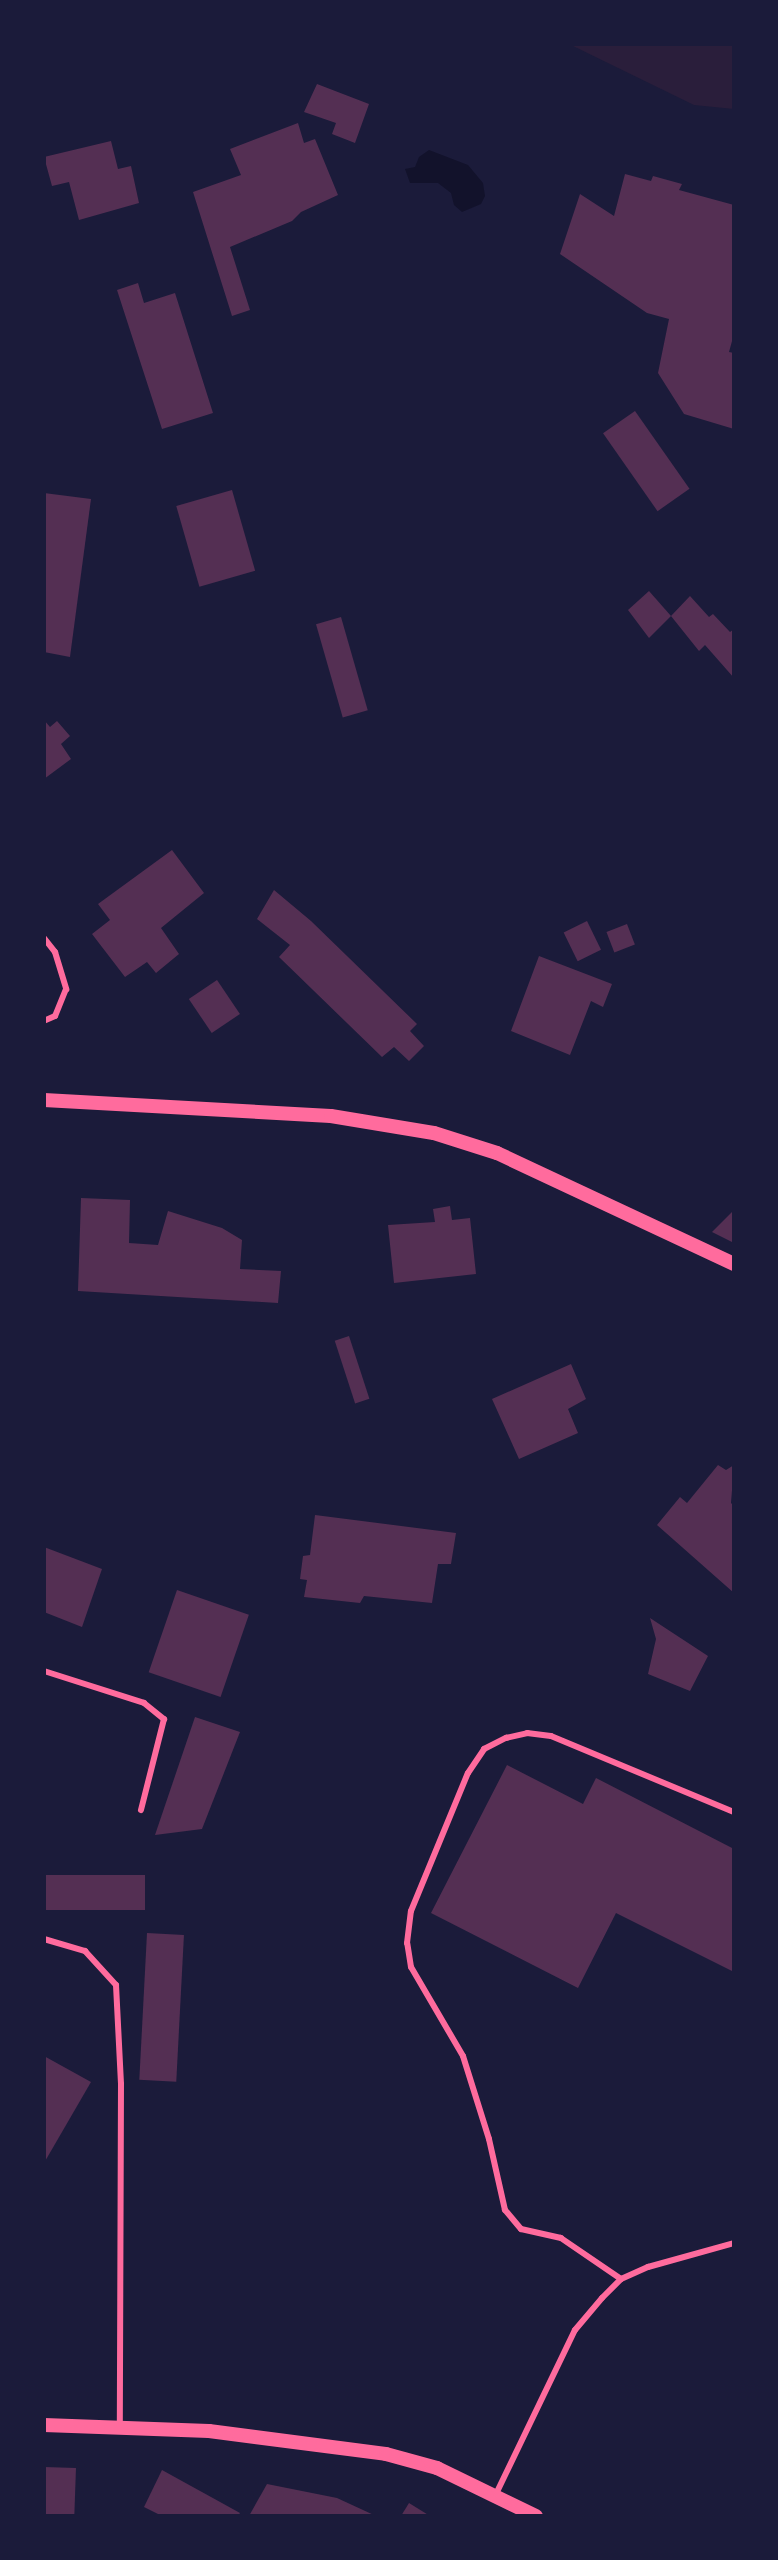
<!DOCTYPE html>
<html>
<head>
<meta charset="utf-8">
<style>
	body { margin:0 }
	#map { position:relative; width:778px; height:2560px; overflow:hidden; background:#1b1b3a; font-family:Barlow,sans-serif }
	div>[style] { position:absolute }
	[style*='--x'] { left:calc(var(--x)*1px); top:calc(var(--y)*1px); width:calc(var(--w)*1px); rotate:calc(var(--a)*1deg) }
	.green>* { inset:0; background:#2a1e3b }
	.water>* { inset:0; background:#12122b }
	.building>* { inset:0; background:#542f53; transform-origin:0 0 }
	.service>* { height:6px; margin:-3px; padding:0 3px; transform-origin:3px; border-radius:3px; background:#ff6b9d }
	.tertiary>* { height:14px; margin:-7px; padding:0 7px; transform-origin:7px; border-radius:7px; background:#ff6b9d }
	span { translate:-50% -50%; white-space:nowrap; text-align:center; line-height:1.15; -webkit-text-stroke:8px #1b1b3a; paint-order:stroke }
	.frame { position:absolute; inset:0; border:46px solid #1b1b3a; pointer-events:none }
</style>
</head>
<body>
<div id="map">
	<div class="green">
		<i style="clip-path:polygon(569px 44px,734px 44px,734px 109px,694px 105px)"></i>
	</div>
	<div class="water">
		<i style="clip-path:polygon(429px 150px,468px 165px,483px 183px,485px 196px,481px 204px,462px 212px,454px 205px,451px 193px,438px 183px,410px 183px,405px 169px,415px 167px,419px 157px)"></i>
	</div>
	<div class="building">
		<i style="clip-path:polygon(317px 84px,369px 104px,355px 143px,332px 134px,336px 123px,304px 112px)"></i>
		<i style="clip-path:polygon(298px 123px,304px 143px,315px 139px,338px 195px,301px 212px,292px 221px,230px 247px,250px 310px,232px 316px,193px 192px,241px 175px,230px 149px)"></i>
		<i style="clip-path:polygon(111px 141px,118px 169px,131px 166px,139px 203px,79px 220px,69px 182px,52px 186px,44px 157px)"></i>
		<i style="clip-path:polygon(625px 174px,651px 181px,653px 176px,682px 184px,679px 190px,734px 205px,734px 334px,729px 352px,734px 353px,734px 429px,684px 414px,658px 373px,669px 319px,647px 313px,560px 254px,580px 194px,614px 216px)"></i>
		<i style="clip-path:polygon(138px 283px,144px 303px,175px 293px,213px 413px,162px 429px,117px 290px)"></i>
		<i style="left:635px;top:411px;width:95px;height:39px;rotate:55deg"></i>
		<i style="left:232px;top:490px;width:84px;height:58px;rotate:74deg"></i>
		<i style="clip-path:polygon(44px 493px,91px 499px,70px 657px,44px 652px)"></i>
		<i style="clip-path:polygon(649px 591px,671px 616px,649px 638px,628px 610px)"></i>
		<i style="clip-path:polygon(690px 596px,709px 617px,713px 614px,730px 632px,734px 629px,734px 678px,705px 645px,699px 651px,671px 616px)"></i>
		<i style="left:341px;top:617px;width:97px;height:26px;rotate:74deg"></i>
		<i style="clip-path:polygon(44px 720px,50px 727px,57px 721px,70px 736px,61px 744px,71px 759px,44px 779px)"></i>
		<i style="clip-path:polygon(172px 850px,204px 893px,161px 928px,179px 954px,156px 973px,147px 962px,125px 977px,92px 934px,110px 920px,98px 904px)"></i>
		<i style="clip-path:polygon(274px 890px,311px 921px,417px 1024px,410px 1031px,424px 1046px,409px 1061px,394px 1047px,382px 1057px,279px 957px,290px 945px,257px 919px)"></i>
		<i style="left:587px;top:921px;width:32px;height:26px;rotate:64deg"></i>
		<i style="left:627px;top:924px;width:22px;height:22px;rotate:69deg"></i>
		<i style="clip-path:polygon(539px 956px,612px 984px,603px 1007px,591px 1001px,570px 1055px,511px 1031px)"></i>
		<i style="left:217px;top:980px;width:41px;height:34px;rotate:56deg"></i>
		<i style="clip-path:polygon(81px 1198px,130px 1200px,129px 1243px,158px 1245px,168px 1211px,222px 1228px,242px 1240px,240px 1269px,281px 1271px,278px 1303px,78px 1291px)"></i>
		<i style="clip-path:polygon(450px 1206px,452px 1220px,470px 1218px,476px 1274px,394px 1283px,388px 1225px,435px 1222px,433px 1209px)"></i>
		<i style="clip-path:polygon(734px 1210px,734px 1243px,712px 1232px)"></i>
		<i style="left:349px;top:1336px;width:66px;height:15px;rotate:72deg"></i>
		<i style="clip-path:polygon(571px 1364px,586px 1399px,568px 1409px,578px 1433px,519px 1459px,492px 1399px)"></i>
		<i style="clip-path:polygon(718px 1465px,726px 1470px,734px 1465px,731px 1503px,734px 1506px,734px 1593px,657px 1525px,680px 1497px,687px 1503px)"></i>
		<i style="clip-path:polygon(315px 1515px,456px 1533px,451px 1564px,438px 1564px,432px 1603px,364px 1596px,360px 1603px,304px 1597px,307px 1580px,300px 1579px,303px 1556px,310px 1555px)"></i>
		<i style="clip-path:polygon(44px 1547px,102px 1569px,82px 1627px,44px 1612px)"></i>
		<i style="left:177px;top:1590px;width:76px;height:87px;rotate:19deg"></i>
		<i style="clip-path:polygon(650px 1618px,708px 1656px,690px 1691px,648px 1674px,656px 1639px)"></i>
		<i style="clip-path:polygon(195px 1717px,240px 1732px,202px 1829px,155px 1835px)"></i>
		<i style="clip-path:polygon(507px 1765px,583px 1804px,596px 1778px,734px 1849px,734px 1972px,616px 1913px,578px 1988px,431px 1913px)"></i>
		<i style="left:145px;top:1875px;width:35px;height:101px;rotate:90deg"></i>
		<i style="left:147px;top:1933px;width:37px;height:147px;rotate:3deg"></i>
		<i style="clip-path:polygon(44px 2056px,91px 2082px,44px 2163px)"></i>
		<i style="left:44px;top:2467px;width:32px;height:49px;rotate:2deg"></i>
		<i style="clip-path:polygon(162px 2470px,240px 2513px,238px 2516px,162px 2516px,144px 2507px)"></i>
		<i style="clip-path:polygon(267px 2484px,337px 2498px,376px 2516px,249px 2516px)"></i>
		<i style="clip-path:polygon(409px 2503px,430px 2516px,401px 2516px)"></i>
	</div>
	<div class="service">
		<i style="--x:44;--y:938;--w:18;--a:52"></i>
		<i style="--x:55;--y:952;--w:39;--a:73"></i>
		<i style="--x:66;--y:989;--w:29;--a:112"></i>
		<i style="--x:55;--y:1016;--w:12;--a:156"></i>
		<i style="--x:44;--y:1671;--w:105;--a:17.7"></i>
		<i style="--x:144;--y:1703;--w:26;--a:39"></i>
		<i style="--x:164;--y:1719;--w:94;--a:104.2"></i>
		<i style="--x:44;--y:1939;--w:43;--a:16.3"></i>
		<i style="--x:85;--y:1951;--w:46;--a:47.6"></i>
		<i style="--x:116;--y:1985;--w:99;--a:87.1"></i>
		<i style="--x:121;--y:2084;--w:344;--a:90.2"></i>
		<i style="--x:621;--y:2279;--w:73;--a:-145.7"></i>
		<i style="--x:561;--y:2238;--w:41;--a:-167.3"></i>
		<i style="--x:521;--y:2229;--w:25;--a:-130"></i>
		<i style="--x:505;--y:2210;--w:73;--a:-102.7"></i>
		<i style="--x:489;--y:2139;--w:87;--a:-107.4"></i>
		<i style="--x:463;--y:2056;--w:103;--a:-120.3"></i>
		<i style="--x:411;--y:1967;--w:24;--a:-99"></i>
		<i style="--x:407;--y:1943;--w:32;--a:-83"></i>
		<i style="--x:411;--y:1911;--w:149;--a:-67.6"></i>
		<i style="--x:468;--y:1773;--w:29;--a:-56"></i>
		<i style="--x:484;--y:1749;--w:25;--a:-27"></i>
		<i style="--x:506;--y:1738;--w:22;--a:-13"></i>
		<i style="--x:527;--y:1733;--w:24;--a:7"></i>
		<i style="--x:551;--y:1736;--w:198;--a:22.6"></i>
		<i style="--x:496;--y:2494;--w:182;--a:-64.3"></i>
		<i style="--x:575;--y:2330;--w:42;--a:-49.8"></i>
		<i style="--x:602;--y:2298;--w:27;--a:-45"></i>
		<i style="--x:621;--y:2279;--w:30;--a:-24"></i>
		<i style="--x:648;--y:2267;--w:89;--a:-15.6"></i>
	</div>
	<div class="tertiary">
		<i style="--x:44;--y:1100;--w:287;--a:3.2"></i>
		<i style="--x:331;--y:1116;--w:104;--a:9.4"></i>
		<i style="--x:434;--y:1133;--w:66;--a:17.6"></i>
		<i style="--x:497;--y:1153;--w:262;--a:25.1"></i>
		<i style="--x:44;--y:2425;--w:165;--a:2.1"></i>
		<i style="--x:209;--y:2431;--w:178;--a:7.4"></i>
		<i style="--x:386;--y:2454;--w:53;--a:15.4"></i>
		<i style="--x:437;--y:2468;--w:110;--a:25.9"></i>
	</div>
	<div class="frame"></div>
</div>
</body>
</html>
